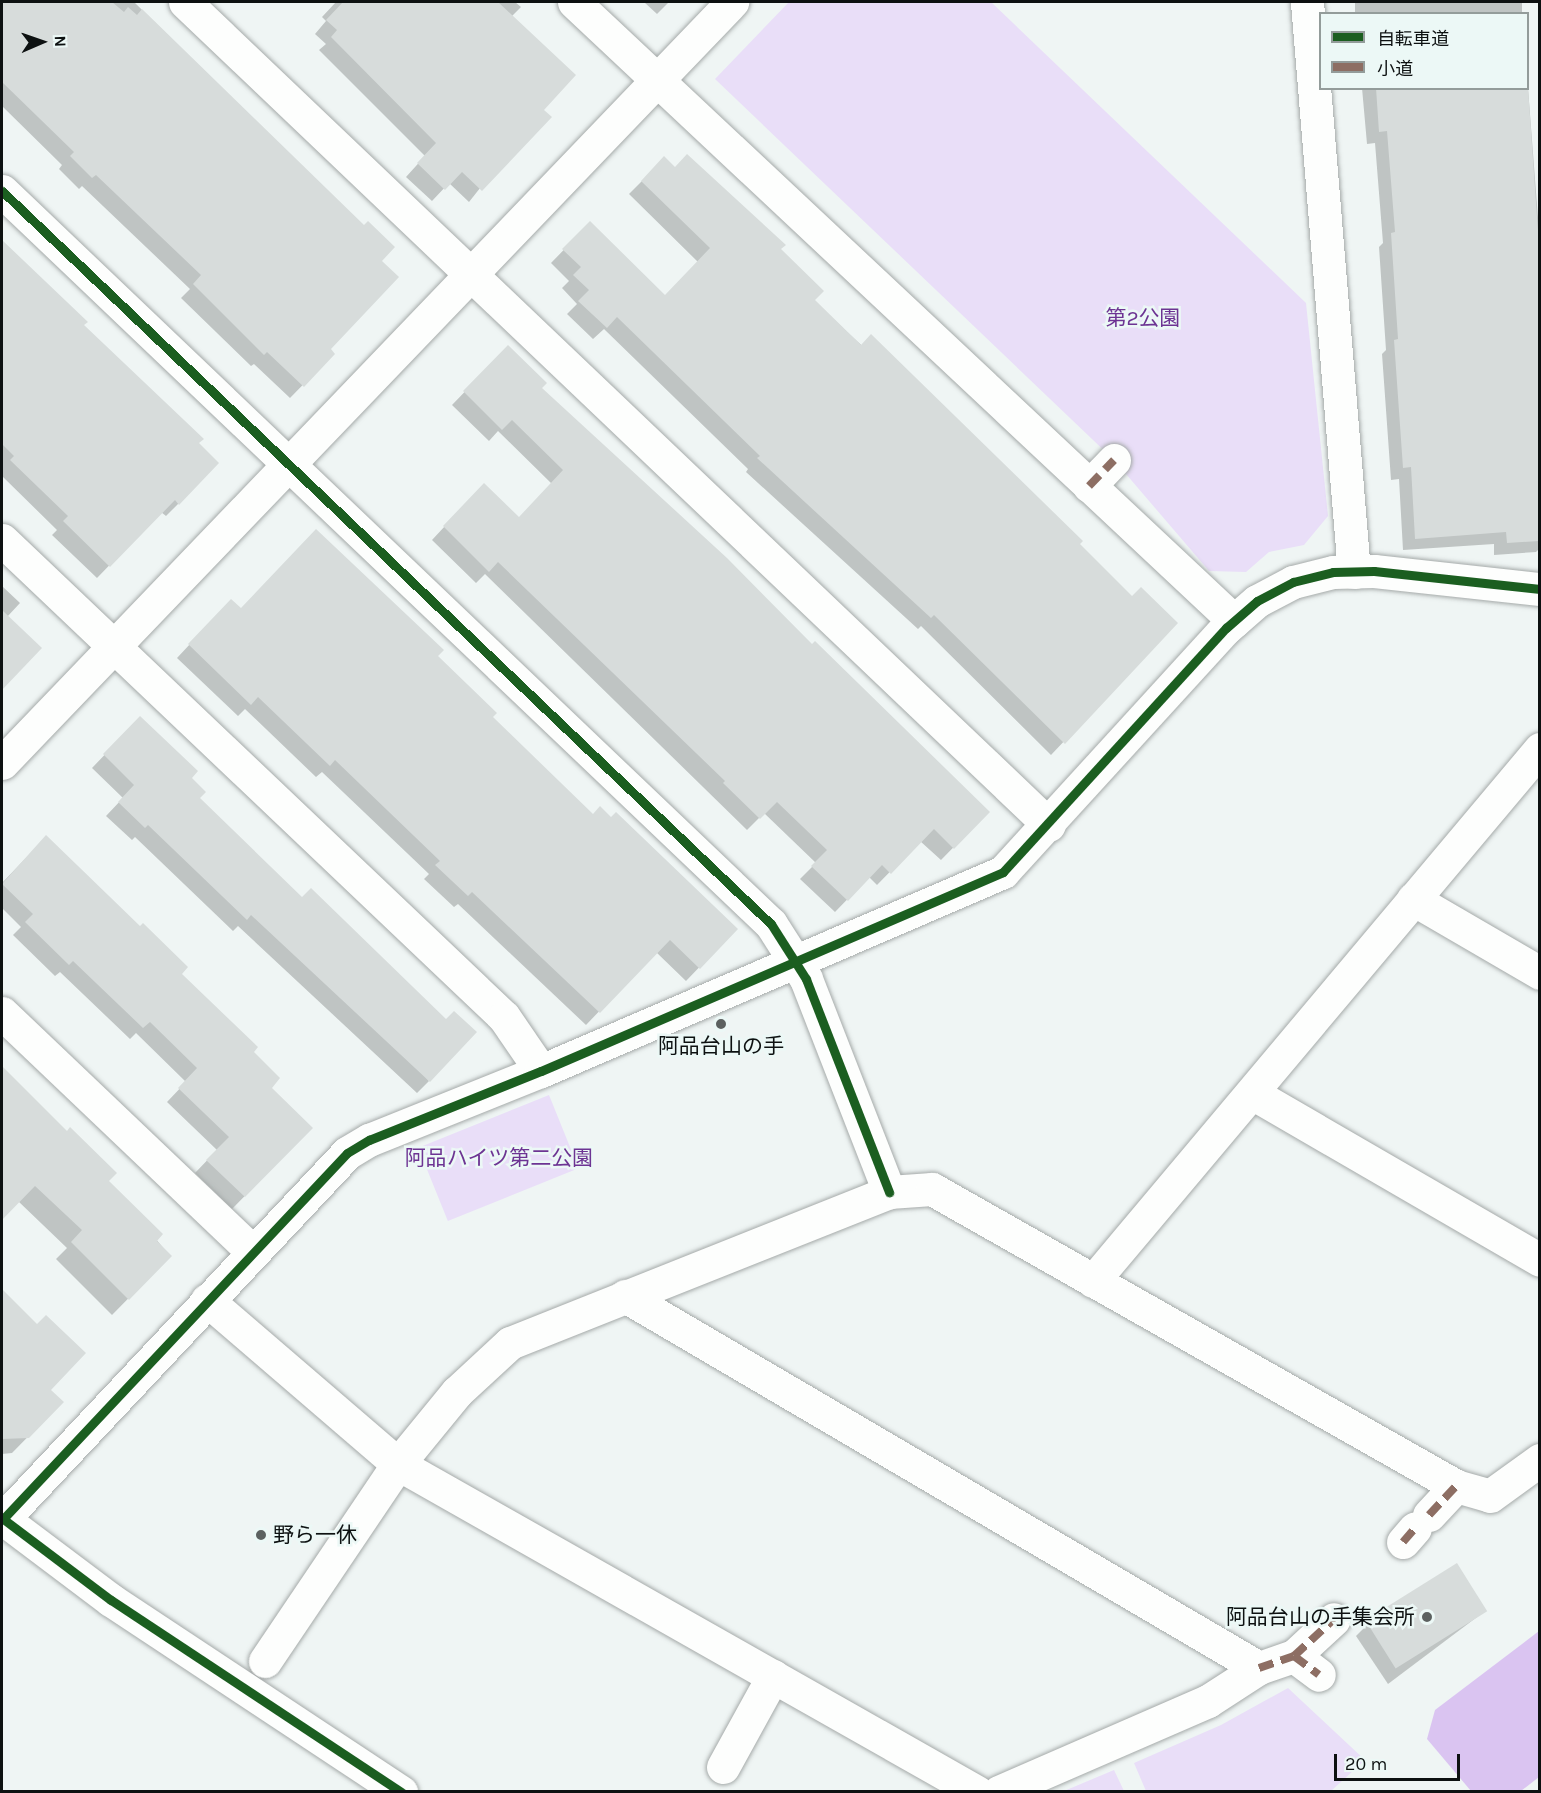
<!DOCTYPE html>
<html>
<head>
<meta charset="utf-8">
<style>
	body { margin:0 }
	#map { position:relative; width:1541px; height:1793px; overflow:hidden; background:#eff5f4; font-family:Karla,"Noto Sans JP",sans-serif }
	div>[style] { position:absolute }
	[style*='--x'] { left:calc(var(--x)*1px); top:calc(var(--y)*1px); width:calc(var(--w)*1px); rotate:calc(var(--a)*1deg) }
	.green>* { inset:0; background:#e9def8; transform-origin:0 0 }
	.forest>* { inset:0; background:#dac4f1 }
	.shadow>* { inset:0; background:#0003; transform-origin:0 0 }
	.building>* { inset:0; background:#d7dcdb; transform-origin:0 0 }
	.roads { filter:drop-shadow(0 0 2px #a5aaa9) drop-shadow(0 0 2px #a5aaa9) }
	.minor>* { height:33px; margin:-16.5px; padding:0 16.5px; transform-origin:16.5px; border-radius:16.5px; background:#fdfefd }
	.quiet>* { height:8px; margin-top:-4px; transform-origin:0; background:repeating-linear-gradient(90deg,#8d6e63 0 15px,transparent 0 23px) }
	.cycleway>* { height:9px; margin:-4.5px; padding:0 4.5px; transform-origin:4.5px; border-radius:4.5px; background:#1b5e20 }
	.dots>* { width:16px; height:16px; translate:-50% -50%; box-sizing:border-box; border:3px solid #ecf8f6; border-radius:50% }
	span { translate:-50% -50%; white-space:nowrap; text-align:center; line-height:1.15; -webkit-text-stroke:5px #ecf8f6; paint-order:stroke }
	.park-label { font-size:21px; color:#6d3493 }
	.poi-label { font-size:21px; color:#0d1111 }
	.left { translate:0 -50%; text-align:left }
	.right { translate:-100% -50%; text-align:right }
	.frame { position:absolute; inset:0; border:3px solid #0d1111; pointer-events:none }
	.legend { position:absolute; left:1319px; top:12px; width:210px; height:78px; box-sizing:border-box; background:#ecf8f6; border:2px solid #939c9a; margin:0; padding:8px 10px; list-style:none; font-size:18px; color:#0d1111 }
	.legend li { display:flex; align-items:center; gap:12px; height:30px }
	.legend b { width:30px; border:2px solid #939c9a }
	.north { position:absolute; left:12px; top:12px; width:60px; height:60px; -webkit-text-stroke:4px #ecf8f6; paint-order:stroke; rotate:88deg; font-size:16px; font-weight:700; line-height:24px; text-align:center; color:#0d1111 }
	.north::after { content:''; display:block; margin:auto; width:21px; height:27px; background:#0d1111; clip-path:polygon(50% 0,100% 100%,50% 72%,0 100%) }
	.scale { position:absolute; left:1334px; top:1754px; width:126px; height:27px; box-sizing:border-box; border:3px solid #0d1111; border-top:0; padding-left:8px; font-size:18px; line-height:21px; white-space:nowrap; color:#0d1111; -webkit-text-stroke:4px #ecf8f6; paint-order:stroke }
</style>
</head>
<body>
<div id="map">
	<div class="green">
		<i style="clip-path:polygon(789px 2px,991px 2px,1306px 303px,1328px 516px,1304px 545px,1269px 552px,1246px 572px,1209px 571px,1114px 460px,715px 79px)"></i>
		<i style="left:549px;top:1095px;width:79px;height:141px;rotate:68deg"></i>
		<i style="clip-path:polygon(1288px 1688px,1365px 1760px,1331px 1791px,1146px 1791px,1134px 1763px,1221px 1725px)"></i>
		<i style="clip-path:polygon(1114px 1770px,1124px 1791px,1064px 1791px)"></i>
	</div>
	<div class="forest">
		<i style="clip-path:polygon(1539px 1631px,1539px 1777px,1521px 1791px,1471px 1791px,1427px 1739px,1435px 1710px)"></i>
	</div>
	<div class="shadow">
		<i style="clip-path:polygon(2px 2px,134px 2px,364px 227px,380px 261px,329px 349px,333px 354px,290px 398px,254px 364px,251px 366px,181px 298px,190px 289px,82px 186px,79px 189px,59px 169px,62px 165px,2px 106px)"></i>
		<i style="clip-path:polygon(336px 2px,515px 2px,521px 7px,512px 16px,542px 110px,469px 202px,449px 183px,432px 201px,406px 177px,425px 156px,319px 50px,326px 44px,315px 34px,326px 21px,322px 17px)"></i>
		<i style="clip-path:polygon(644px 2px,669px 2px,657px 14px)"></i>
		<i style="left:1355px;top:2px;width:167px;height:12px"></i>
		<i style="clip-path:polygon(1362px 88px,1528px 88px,1540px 244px,1540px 548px,1536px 552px,1494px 555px,1494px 544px,1403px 550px,1399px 479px,1391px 480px,1382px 354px,1386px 350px,1379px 247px,1383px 243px,1375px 143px,1367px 144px)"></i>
		<i style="clip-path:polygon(664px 159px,779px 249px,813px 300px,1132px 598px,1176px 623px,1051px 755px,921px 626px,918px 629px,746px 472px,748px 469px,604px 329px,593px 339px,567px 314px,577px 304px,562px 288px,569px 281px,551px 263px,590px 223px,665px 296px,698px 262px,629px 194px)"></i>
		<i style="clip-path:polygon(2px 241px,86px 322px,82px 326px,197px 443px,178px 504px,166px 516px,161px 512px,97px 578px,52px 535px,57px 530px,2px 476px)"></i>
		<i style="clip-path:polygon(508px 347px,540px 388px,988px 812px,941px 860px,920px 841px,877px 885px,869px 877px,835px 912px,800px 879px,816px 863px,764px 813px,747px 830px,485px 574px,476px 583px,432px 540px,472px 497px,519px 518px,552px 484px,498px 431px,489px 441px,452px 405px)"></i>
		<i style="clip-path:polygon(2px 586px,20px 603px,7px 617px,39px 648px,2px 688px)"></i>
		<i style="clip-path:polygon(241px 610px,436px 656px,491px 717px,593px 816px,736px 929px,686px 981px,656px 952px,586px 1025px,458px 904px,454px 907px,424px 879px,429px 874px,322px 772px,316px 777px,245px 709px,238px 716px,177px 658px,219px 613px)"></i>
		<i style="clip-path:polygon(140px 718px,189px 778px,198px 799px,429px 1081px,417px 1093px,238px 926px,233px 931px,135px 837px,132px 840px,106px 816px,123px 798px,92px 768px)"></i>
		<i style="clip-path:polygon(46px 837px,252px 1052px,270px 1088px,311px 1128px,232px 1209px,195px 1173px,217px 1150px,167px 1102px,186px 1082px,136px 1033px,130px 1039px,60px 972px,55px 976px,13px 935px,21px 927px,2px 908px,2px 883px)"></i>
		<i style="clip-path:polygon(2px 1068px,67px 1133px,170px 1256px,112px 1315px,56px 1259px,67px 1248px,18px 1201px,2px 1218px)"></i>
		<i style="clip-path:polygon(2px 1291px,37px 1326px,49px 1390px,62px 1402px,12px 1453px,2px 1454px)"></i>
		<i style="clip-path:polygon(1485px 1611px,1388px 1684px,1356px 1636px,1368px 1624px)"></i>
	</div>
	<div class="building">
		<i style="clip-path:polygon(2px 2px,112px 2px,124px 12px,128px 7px,137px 15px,142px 9px,364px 225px,368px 221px,395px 247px,382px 261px,399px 277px,331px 349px,335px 354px,304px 387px,267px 352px,264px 355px,193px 284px,201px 275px,96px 175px,92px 178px,70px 156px,74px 152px,2px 82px)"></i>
		<i style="clip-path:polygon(343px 2px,498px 2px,576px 75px,544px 110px,552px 117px,482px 191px,462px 172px,445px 190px,417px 163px,436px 143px,331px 37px,337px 30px,326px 20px)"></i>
		<i style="clip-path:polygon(1376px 88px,1528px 88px,1539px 245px,1539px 541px,1507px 543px,1506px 532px,1415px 539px,1411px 467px,1403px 468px,1394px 340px,1398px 339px,1391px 233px,1395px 232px,1387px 131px,1379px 132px)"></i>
		<i style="clip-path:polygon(687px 154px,786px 245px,781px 249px,824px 291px,815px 300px,861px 345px,871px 334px,1083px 541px,1080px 544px,1132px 596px,1141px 587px,1178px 623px,1065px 744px,934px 615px,931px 618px,757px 458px,760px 456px,617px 317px,607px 328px,578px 301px,589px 290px,573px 275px,581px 267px,562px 249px,590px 221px,665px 295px,710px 248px,641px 181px,664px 156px,675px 167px)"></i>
		<i style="clip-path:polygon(2px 240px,88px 322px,84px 325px,204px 439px,199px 443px,219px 463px,179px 505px,175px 500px,110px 567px,63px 521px,68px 516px,10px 460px,14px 456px,2px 444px)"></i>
		<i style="clip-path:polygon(508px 345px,547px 383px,542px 388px,727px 558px,812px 644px,815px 641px,990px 812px,954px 849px,934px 829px,891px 874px,882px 865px,848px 901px,811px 866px,827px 850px,777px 802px,760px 819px,723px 783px,725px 781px,498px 562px,489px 572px,443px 526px,484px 483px,519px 517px,563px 470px,512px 420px,502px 430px,463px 391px)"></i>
		<i style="clip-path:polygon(316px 529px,444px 650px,438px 656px,497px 713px,493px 717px,593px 814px,600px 806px,611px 817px,616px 812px,738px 929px,700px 969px,670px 940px,600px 1013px,472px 892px,468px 896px,435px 865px,440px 861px,335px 760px,330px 766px,258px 697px,251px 705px,188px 644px,231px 599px,241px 608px)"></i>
		<i style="clip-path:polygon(2px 610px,42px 648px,2px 690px)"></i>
		<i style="clip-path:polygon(140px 716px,198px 771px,192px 778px,206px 792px,200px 798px,302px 897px,311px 888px,446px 1019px,454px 1011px,477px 1032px,430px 1082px,251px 915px,247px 920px,148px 825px,145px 828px,118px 802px,134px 785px,103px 754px)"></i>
		<i style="clip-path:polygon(46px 835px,140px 926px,143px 923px,188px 967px,182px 974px,258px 1047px,254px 1052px,280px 1078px,272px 1088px,313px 1128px,245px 1197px,206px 1160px,229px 1137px,178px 1088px,197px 1068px,150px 1022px,143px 1028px,73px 961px,69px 965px,25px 922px,33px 914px,2px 884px)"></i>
		<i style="clip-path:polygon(2px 1066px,67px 1131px,70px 1127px,117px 1173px,109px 1181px,163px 1234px,157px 1241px,172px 1256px,129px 1300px,71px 1242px,82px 1230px,35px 1186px,2px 1220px)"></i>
		<i style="clip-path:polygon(2px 1289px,37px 1324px,46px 1315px,86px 1353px,51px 1390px,64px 1402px,29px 1438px,2px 1439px)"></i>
		<i style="left:1457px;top:1563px;width:57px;height:108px;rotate:58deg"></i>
	</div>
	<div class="roads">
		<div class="minor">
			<i style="--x:185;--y:2;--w:1193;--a:43.61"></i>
			<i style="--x:574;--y:2;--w:905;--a:43.16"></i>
			<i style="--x:1307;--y:2;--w:572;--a:85.29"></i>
			<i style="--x:2;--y:191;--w:1062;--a:43.63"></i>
			<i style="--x:771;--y:924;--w:65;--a:57.5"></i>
			<i style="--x:806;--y:979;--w:229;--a:68.7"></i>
			<i style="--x:1089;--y:486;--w:36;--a:-46"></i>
			<i style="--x:2;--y:540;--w:692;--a:43.54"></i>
			<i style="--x:504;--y:1017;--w:65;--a:55.6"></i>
			<i style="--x:2;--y:763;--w:1055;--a:-46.19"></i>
			<i style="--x:1413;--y:899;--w:147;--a:30.2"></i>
			<i style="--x:2;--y:1013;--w:347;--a:43.6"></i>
			<i style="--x:1252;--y:1093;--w:333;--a:30.1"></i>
			<i style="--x:1093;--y:1281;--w:695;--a:-49.96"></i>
			<i style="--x:625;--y:1296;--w:735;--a:30.4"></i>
			<i style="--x:1259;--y:1668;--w:61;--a:147.1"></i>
			<i style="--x:1208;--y:1701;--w:228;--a:156.5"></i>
			<i style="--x:207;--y:1300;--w:252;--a:40.7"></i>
			<i style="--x:398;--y:1464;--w:665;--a:29.53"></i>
			<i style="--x:1429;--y:1515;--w:40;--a:-47"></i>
			<i style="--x:2;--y:1518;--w:136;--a:37"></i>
			<i style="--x:111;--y:1600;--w:348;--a:33.5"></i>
			<i style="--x:3;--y:1519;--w:502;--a:-46.77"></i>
			<i style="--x:347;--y:1153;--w:26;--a:-31"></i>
			<i style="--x:369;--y:1140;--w:185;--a:-21.9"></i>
			<i style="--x:541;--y:1071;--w:503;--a:-23.3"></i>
			<i style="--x:1003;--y:872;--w:331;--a:-47.6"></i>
			<i style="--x:1226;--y:628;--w:41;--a:-41.1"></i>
			<i style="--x:1257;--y:601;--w:41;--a:-27.8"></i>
			<i style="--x:1293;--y:582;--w:41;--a:-14"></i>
			<i style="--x:1333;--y:572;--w:41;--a:-1.4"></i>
			<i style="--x:1374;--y:571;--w:167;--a:6.2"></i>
			<i style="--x:1403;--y:1542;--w:18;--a:-49"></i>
			<i style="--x:1294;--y:1656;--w:31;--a:37"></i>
			<i style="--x:265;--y:1661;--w:238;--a:-56"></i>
			<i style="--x:398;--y:1464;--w:93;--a:-50.7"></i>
			<i style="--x:457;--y:1392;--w:72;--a:-42.8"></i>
			<i style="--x:510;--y:1343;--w:408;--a:-21.7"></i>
			<i style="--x:889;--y:1192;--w:43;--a:-4"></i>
			<i style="--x:932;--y:1189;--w:602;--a:29.54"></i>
			<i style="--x:1456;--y:1486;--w:35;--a:16"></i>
			<i style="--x:1490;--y:1496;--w:62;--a:-35.8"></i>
			<i style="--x:1259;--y:1668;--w:37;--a:-19"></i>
			<i style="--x:1294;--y:1656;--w:54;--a:-42.8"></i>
			<i style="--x:723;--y:1767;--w:104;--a:-61.2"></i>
		</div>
	</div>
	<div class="quiet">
		<i style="--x:1089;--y:486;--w:36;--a:-46"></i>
		<i style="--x:1429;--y:1515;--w:40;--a:-47"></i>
		<i style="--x:1403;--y:1542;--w:18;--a:-49"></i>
		<i style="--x:1294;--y:1656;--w:31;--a:37"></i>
		<i style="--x:1259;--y:1668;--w:37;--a:-19"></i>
		<i style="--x:1294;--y:1656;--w:54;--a:-42.8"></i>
	</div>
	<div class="cycleway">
		<i style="--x:2;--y:191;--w:1062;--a:43.63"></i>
		<i style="--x:771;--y:924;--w:65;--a:57.5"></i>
		<i style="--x:806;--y:979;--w:229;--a:68.7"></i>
		<i style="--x:2;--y:1518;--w:136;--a:37"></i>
		<i style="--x:111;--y:1600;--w:348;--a:33.5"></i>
		<i style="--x:3;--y:1519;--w:502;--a:-46.77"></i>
		<i style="--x:347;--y:1153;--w:26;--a:-31"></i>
		<i style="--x:369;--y:1140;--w:185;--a:-21.9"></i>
		<i style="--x:541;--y:1071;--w:503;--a:-23.3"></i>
		<i style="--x:1003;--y:872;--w:331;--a:-47.6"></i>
		<i style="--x:1226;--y:628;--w:41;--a:-41.1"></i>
		<i style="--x:1257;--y:601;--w:41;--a:-27.8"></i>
		<i style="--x:1293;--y:582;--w:41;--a:-14"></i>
		<i style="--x:1333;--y:572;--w:41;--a:-1.4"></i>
		<i style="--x:1374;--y:571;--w:167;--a:6.2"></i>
	</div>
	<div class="dots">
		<i style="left:721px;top:1024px;background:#5c6160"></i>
		<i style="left:261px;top:1535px;background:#5c6160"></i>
		<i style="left:1427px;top:1617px;background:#5c6160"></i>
	</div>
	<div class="park-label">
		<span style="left:1143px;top:318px">第2公園</span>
		<span style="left:499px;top:1158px">阿品ハイツ第二公園</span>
	</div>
	<div class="poi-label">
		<span style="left:721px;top:1046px">阿品台山の手</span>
		<span class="left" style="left:273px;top:1535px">野ら一休</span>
		<span class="right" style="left:1415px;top:1617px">阿品台山の手集会所</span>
	</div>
	<div class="frame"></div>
	<ul class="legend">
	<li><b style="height:8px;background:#1b5e20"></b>自転車道</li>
	<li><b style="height:8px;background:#8d6e63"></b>小道</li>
	</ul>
	<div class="north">N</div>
	<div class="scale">20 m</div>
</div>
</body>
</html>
